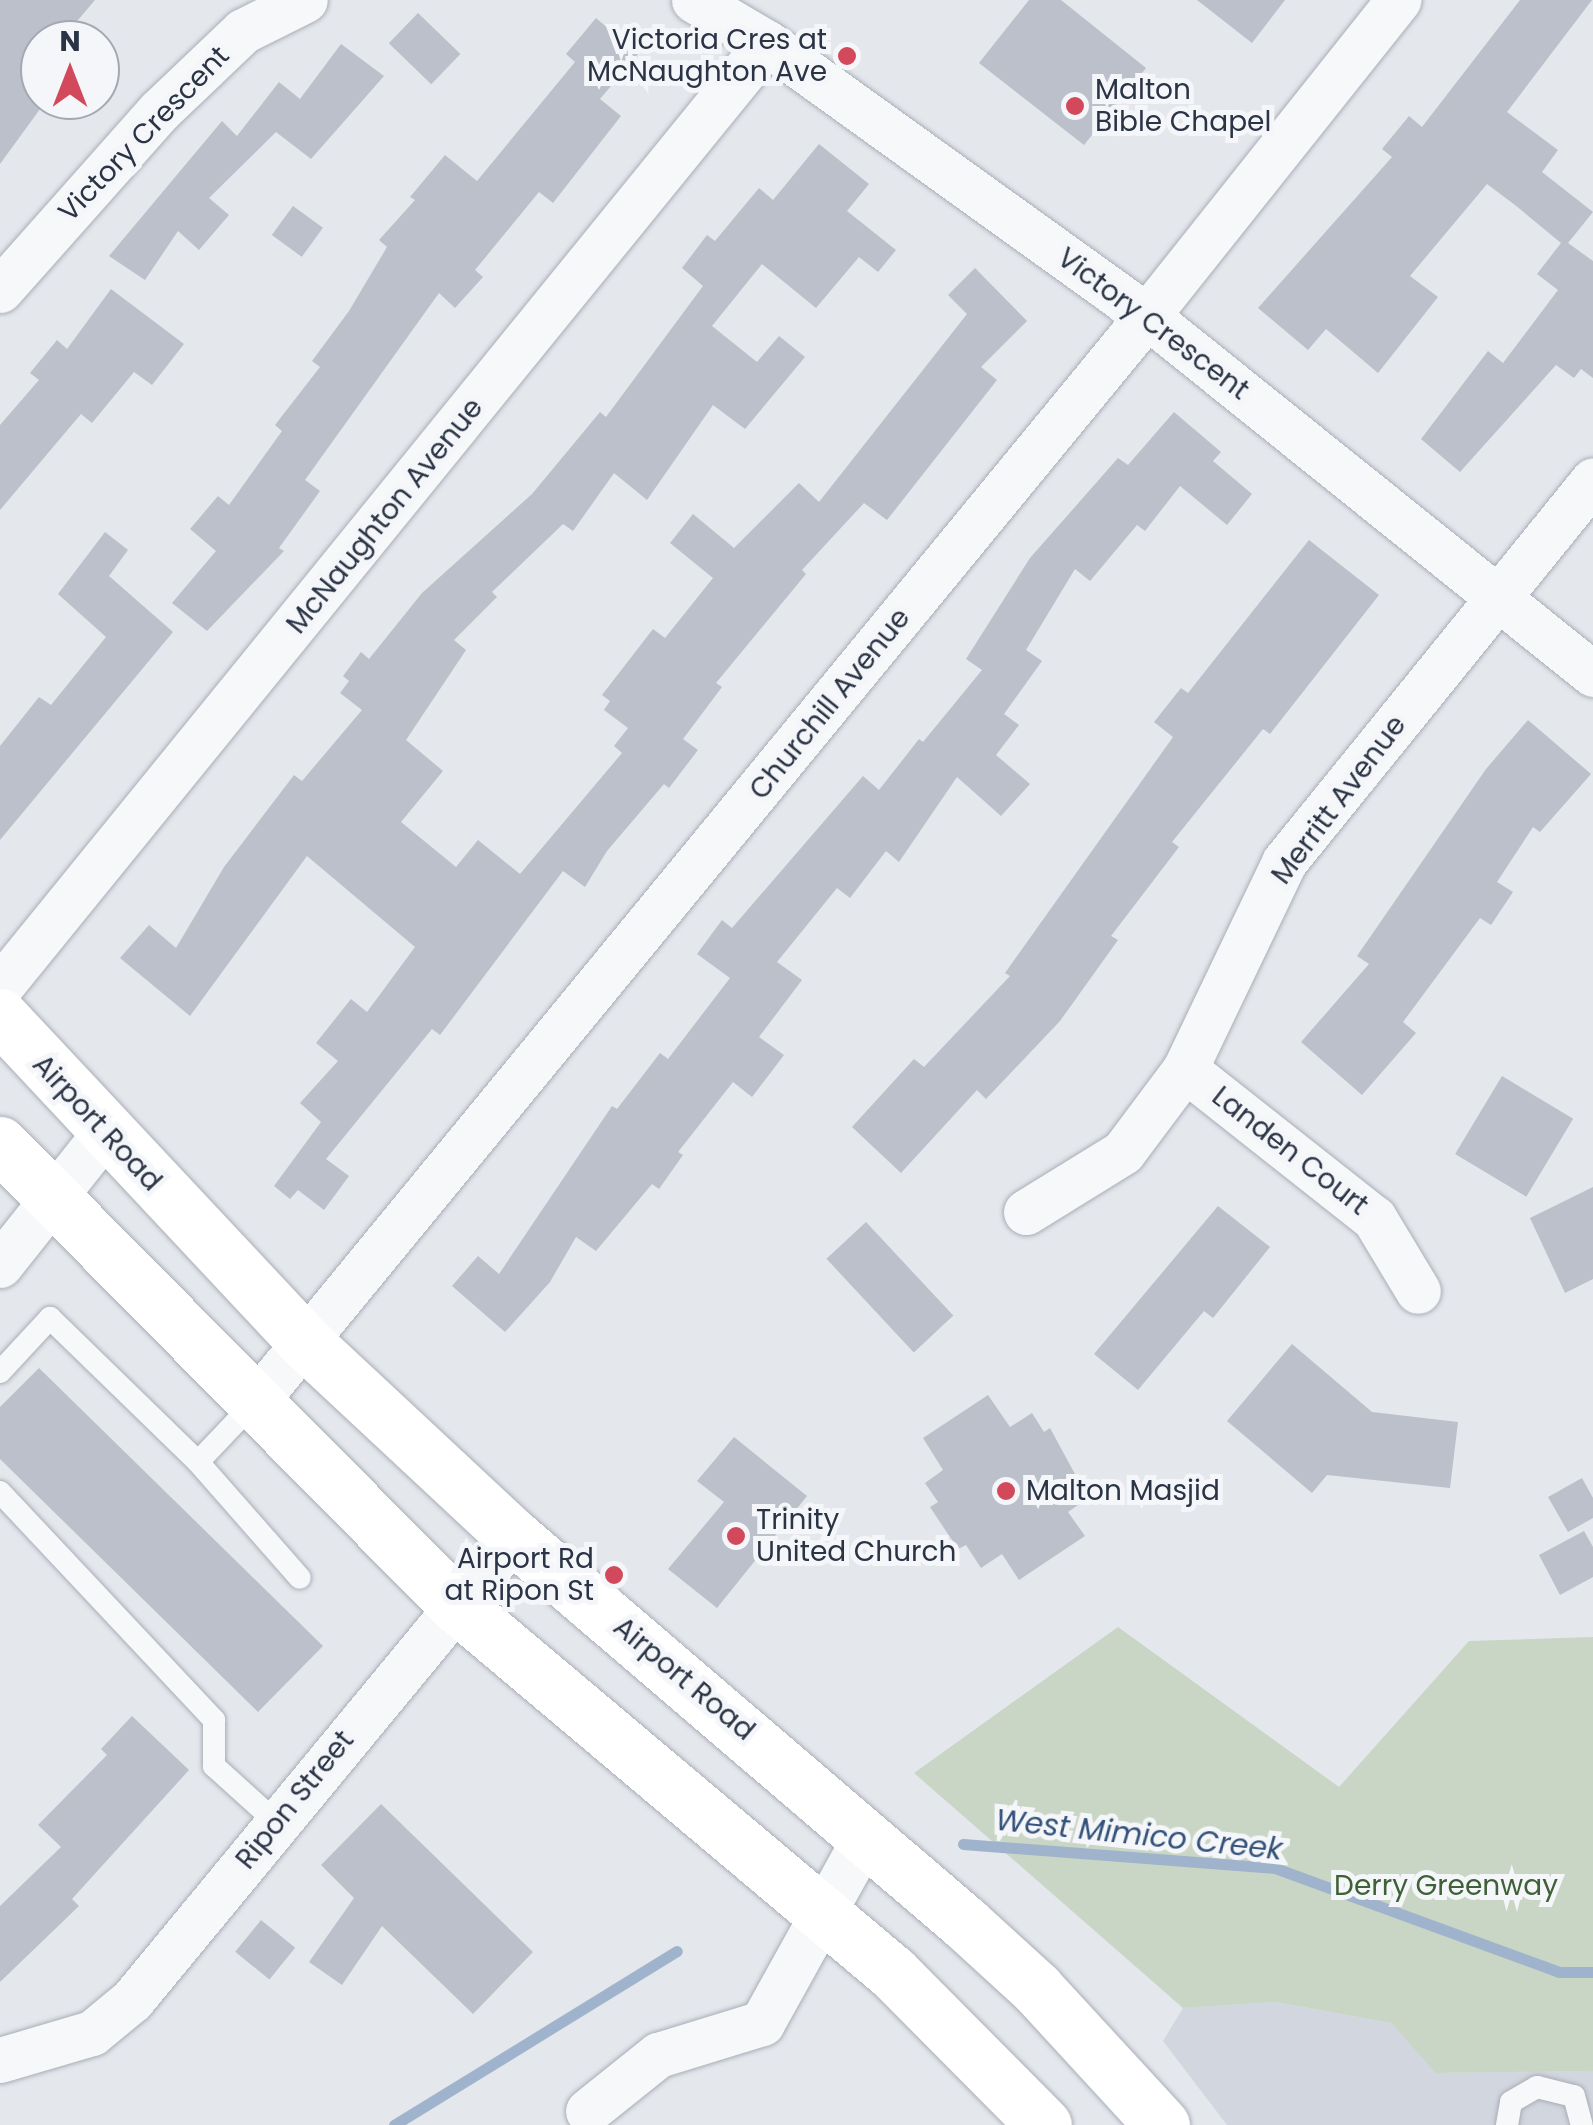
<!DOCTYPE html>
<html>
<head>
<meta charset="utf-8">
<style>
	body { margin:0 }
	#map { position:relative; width:1593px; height:2125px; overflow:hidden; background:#e4e7ec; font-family:Poppins,sans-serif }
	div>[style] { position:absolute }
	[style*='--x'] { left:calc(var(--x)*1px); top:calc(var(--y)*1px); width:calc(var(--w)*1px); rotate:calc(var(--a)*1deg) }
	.built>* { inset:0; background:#d2d6de }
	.green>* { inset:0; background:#c9d6c5 }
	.stream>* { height:11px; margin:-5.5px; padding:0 5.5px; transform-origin:5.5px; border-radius:5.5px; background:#9fb4cc }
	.building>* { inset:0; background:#bbc0ca; transform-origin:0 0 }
	.roads { filter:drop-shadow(0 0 2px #a9aeb7) drop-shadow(0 0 2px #a9aeb7) }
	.service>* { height:22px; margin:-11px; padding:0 11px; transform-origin:11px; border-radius:11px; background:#f7f8fa }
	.minor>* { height:45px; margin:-22.5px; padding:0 22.5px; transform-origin:22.5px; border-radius:22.5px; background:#f7f8fa }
	.secondary>* { height:55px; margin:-27.5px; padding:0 27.5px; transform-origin:27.5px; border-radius:27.5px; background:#fff }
	.dots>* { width:28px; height:28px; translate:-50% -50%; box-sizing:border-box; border:5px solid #f4f6f9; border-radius:50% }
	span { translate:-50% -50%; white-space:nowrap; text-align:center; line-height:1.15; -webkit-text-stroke:10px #f4f6f9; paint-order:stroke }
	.poi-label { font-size:28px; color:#2b3445 }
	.right { translate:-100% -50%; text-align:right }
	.left { translate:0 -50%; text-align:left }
	.street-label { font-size:28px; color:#2b3445 }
	.park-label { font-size:28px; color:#3f6138 }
	.water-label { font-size:30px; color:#34527a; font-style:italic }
	.north { position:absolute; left:20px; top:20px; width:100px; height:100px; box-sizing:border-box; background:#f4f6f9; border:2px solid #a4a8b1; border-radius:50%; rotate:0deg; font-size:28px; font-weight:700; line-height:40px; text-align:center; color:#2b3445 }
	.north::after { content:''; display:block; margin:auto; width:35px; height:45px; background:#d1495b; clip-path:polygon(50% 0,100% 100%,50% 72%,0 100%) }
</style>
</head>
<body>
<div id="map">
	<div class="built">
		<i style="clip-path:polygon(1276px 2002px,1391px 2023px,1437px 2073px,1593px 2071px,1593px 2125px,1227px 2125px,1163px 2041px,1183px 2008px)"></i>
	</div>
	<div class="green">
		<i style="clip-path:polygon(1118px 1627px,1339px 1787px,1469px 1641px,1593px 1637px,1593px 2071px,1436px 2073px,1391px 2023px,1276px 2002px,1183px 2008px,914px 1773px)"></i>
	</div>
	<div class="stream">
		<i style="--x:963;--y:1844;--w:313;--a:4.4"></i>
		<i style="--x:1275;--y:1868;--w:302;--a:20.1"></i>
		<i style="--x:1559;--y:1972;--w:34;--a:0"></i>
		<i style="--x:394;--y:2125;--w:332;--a:-31.6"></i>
	</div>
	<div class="building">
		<i style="clip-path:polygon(0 0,95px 0,61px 40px,40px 40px,40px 75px,25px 91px,43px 105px,0 164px)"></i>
		<i style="clip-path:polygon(1029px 0,1061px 0,1146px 68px,1084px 145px,979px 63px)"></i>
		<i style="clip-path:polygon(1197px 0,1285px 0,1252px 43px)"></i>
		<i style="clip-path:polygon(1520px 0,1592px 0,1507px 112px,1558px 150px,1542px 172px,1593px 212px,1568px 243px,1593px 261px,1593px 378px,1581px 369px,1574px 378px,1556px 365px,1460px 472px,1421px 439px,1488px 351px,1503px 363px,1558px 290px,1537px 274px,1561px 243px,1515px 205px,1487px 184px,1410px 276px,1438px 297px,1378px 373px,1326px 329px,1308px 350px,1258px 308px,1392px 157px,1382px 149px,1409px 116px,1422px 127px)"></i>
		<i style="left:418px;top:13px;width:59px;height:42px;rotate:44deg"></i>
		<i style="clip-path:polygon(596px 18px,638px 54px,600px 99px,621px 116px,553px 203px,539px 192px,475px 270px,483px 277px,455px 308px,439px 293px,305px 480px,320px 491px,279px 548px,284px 551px,207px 631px,172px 603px,216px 551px,190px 529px,218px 496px,229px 505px,282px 431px,275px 425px,320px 367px,312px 361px,349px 311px,387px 247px,379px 240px,415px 200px,410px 197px,445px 155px,477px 181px,575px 62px,566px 54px)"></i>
		<i style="clip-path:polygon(341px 44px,384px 76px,311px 159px,276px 132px,209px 198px,229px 215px,199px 250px,178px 231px,145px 280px,109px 256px,222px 121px,237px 136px,279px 82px,300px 99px)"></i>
		<i style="clip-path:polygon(819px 144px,869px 184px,847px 211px,896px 250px,878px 272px,859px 257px,816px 308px,762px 264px,712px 326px,757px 362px,779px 336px,805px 357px,745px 429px,713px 405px,647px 500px,614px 473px,573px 531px,563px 524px,492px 592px,497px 597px,454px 640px,466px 650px,406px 740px,443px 771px,401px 822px,456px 867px,478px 840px,520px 874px,622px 753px,614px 746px,628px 728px,604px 710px,610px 701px,602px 695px,653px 629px,665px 638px,713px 578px,670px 543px,693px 514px,734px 548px,799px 483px,819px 502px,967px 314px,948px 295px,975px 268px,1027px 321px,981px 367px,997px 380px,887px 520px,864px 503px,802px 570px,806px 574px,716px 683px,722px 687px,683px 739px,698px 750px,669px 788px,664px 784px,607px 851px,585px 887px,563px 871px,440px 1035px,432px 1029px,326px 1159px,349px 1176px,324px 1210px,298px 1190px,290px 1199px,274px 1186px,321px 1122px,300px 1103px,338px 1061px,316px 1043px,351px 999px,367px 1012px,415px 947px,307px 856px,190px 1016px,120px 958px,149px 925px,176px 948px,224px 867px,294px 775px,302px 781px,362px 710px,340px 693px,349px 681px,343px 676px,361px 652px,369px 659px,422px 593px,532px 494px,600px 412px,606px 417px,703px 286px,682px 268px,707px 235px,715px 241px,759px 188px,773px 200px)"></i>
		<i style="left:293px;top:206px;width:37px;height:36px;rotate:36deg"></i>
		<i style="clip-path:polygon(111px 289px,184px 344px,152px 385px,134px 372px,92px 423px,81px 414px,0 510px,0 425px,39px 380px,30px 373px,57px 340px,67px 349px)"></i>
		<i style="clip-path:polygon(1174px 412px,1221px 452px,1213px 461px,1252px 494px,1227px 525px,1180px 486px,1145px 531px,1137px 525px,1090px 581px,1075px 569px,1026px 650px,1042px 661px,1004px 714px,1019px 725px,996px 755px,1030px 784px,1001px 816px,957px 777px,899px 862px,886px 851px,850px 898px,837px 888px,777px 962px,802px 980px,759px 1037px,784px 1055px,752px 1097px,733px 1082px,678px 1152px,683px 1155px,659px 1189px,652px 1184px,596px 1251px,576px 1237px,550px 1282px,505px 1332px,452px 1286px,478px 1256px,499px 1274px,612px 1106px,617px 1109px,660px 1053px,668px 1059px,730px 978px,697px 954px,722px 920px,732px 928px,863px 776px,879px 790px,919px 739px,923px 742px,982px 670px,966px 659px,1030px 558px,1118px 458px,1128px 465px)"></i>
		<i style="clip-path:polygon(105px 532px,128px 550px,109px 576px,173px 632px,0 840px,0 746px,39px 697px,51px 705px,106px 637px,58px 594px)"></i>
		<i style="clip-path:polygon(1309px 540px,1379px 595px,1270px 734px,1263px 729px,1172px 842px,1179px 847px,1111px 936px,1118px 940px,1060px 1021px,986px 1099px,977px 1090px,901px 1173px,852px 1127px,914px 1059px,924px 1067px,1010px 976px,1005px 973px,1173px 737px,1154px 722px,1181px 688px,1188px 693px)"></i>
		<i style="clip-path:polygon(1528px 720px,1591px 774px,1540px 832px,1533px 827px,1497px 882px,1513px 892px,1491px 925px,1480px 918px,1403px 1022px,1416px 1033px,1362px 1095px,1301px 1042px,1369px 964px,1357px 956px,1486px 769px)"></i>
		<i style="left:1502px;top:1076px;width:83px;height:91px;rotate:31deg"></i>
		<i style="clip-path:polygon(1593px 1187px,1593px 1279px,1565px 1293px,1530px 1218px)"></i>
		<i style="clip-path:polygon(1218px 1206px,1270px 1247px,1213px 1318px,1204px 1311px,1138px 1390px,1094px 1354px)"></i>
		<i style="left:866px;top:1222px;width:128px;height:54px;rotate:47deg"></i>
		<i style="clip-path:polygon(1292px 1344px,1372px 1412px,1458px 1422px,1450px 1488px,1327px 1475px,1312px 1493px,1227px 1421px)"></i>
		<i style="clip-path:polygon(39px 1368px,323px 1646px,258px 1712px,0 1459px,0 1407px)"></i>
		<i style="clip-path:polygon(988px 1395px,1010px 1427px,1032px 1413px,1044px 1432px,1050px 1428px,1088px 1498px,1068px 1512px,1085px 1536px,1019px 1580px,1002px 1554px,981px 1568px,966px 1545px,958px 1549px,930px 1507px,938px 1502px,925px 1483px,943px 1470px,923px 1438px)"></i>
		<i style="clip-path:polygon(734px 1437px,807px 1496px,717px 1608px,668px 1569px,724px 1502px,697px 1481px)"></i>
		<i style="clip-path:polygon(1582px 1478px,1593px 1498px,1593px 1518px,1568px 1532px,1548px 1497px)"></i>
		<i style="clip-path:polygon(1584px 1531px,1593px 1547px,1593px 1577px,1560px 1595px,1539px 1555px)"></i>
		<i style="clip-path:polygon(132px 1716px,189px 1770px,72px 1899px,79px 1906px,0 1982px,0 1906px,61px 1847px,38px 1825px,107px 1755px,101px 1749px)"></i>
		<i style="clip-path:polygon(381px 1804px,533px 1952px,473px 2014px,382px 1926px,342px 1985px,309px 1962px,354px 1898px,321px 1865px)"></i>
		<i style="left:261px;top:1920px;width:44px;height:41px;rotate:39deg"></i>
	</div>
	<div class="roads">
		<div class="service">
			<i style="--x:0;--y:1372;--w:74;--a:-47.2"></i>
			<i style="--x:50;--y:1318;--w:206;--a:44.2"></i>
			<i style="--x:198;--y:1462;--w:83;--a:-46.5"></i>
			<i style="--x:198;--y:1462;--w:154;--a:48.7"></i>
			<i style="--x:0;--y:1492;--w:313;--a:46.8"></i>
			<i style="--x:214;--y:1720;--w:46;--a:90"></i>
			<i style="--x:214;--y:1766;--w:85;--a:42.1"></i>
			<i style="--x:1507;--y:2125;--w:23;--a:-80"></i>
			<i style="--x:1511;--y:2102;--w:30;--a:-30"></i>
			<i style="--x:1537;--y:2087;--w:38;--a:14"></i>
			<i style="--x:1574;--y:2096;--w:30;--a:75"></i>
		</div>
		<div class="minor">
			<i style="--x:694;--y:0;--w:85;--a:30.5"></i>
			<i style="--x:767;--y:43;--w:468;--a:35.7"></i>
			<i style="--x:1147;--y:316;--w:572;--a:38.75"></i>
			<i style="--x:0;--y:290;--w:239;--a:-48.4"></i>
			<i style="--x:159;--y:111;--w:116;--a:-43.6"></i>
			<i style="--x:243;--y:31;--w:69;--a:-26.6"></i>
			<i style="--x:0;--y:987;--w:1216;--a:-50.91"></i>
			<i style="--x:1185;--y:1069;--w:241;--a:38.3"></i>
			<i style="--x:1374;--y:1218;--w:85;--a:58.9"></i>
			<i style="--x:1026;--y:1212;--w:114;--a:-31.7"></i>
			<i style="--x:1123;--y:1152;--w:104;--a:-53.2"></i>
			<i style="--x:1185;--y:1069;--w:229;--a:-64.4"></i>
			<i style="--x:1284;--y:862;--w:491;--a:-51"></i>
			<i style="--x:0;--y:1265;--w:167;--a:-51.6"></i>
			<i style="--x:255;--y:1402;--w:1405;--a:-50.6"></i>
			<i style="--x:1147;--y:316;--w:404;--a:-51.5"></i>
			<i style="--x:0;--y:2060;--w:96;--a:-16.4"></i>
			<i style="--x:92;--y:2033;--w:52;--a:-39.5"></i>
			<i style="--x:132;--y:2000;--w:600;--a:-50.48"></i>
			<i style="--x:588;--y:2111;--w:90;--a:-38.7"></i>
			<i style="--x:658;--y:2055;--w:109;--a:-17.1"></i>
			<i style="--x:762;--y:2023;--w:215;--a:-61"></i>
		</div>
		<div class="secondary">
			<i style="--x:0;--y:1016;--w:449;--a:46.9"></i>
			<i style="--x:307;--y:1344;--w:283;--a:43"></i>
			<i style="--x:514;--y:1537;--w:595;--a:40.57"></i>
			<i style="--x:966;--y:1924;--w:95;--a:42.4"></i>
			<i style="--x:1036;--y:1988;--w:186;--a:47.4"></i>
			<i style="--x:0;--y:1144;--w:647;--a:45.31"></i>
			<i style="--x:455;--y:1604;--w:573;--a:40.11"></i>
			<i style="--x:893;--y:1973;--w:214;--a:45.2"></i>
		</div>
	</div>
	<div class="dots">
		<i style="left:847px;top:56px;background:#d1495b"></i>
		<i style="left:1075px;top:106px;background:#d1495b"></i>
		<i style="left:1006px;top:1491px;background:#d1495b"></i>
		<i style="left:736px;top:1536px;background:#d1495b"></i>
		<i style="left:614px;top:1575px;background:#d1495b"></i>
	</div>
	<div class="poi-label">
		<span class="right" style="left:827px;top:56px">Victoria Cres at<br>McNaughton Ave</span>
		<span class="left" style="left:1095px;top:106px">Malton<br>Bible Chapel</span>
		<span class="left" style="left:1026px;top:1491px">Malton Masjid</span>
		<span class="left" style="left:756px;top:1536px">Trinity<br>United Church</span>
		<span class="right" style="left:594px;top:1575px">Airport Rd<br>at Ripon St</span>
	</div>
	<div class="street-label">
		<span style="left:144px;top:134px;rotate:-46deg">Victory Crescent</span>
		<span style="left:1153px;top:324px;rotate:37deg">Victory Crescent</span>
		<span style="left:385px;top:516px;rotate:-51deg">McNaughton Avenue</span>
		<span style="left:830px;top:704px;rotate:-51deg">Churchill Avenue</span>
		<span style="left:1339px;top:800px;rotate:-53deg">Merritt Avenue</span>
		<span style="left:97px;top:1123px;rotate:47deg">Airport Road</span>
		<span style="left:1290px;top:1151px;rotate:38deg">Landen Court</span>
		<span style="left:684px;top:1679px;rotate:40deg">Airport Road</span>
		<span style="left:295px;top:1800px;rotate:-51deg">Ripon Street</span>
	</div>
	<div class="park-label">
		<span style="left:1446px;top:1886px">Derry Greenway</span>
	</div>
	<div class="water-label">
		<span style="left:1139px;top:1835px;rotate:6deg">West Mimico Creek</span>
	</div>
	<div class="north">N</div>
</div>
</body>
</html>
